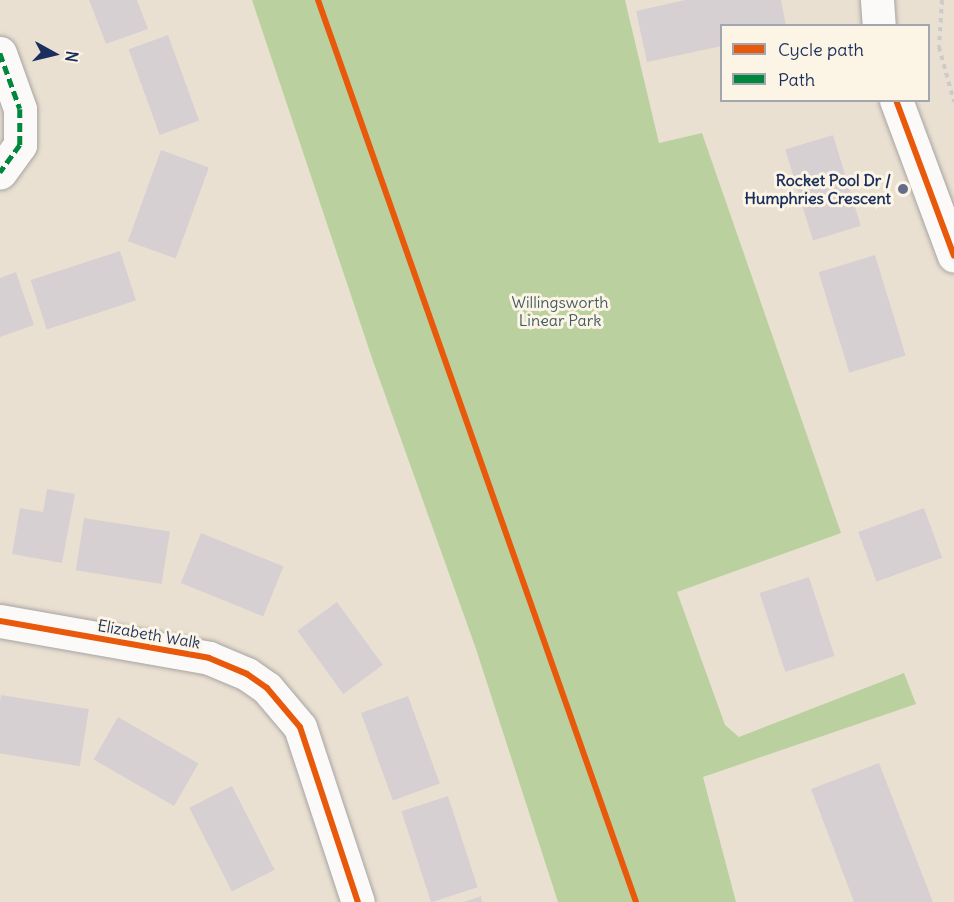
<!DOCTYPE html>
<html>
<head>
<meta charset="utf-8">
<style>
	body { margin:0 }
	#map { position:relative; width:954px; height:902px; overflow:hidden; background:#eae0d2; font-family:Delius,sans-serif }
	div>[style] { position:absolute }
	[style*='--x'] { left:calc(var(--x)*1px); top:calc(var(--y)*1px); width:calc(var(--w)*1px); rotate:calc(var(--a)*1deg) }
	.green>* { inset:0; background:#bad19f }
	.building>* { inset:0; background:#d7d0d3; transform-origin:0 0 }
	.path>* { height:4px; margin-top:-2px; transform-origin:0; background:repeating-linear-gradient(90deg,#cbcbca 0 4.5px,transparent 0 9px) }
	.roads { filter:drop-shadow(0 0 2px #a7a4a2) drop-shadow(0 0 2px #a7a4a2) }
	.minor>* { height:33px; margin:-16.5px; padding:0 16.5px; transform-origin:16.5px; border-radius:16.5px; background:#fcfaf8 }
	.quiet>* { height:4.5px; margin-top:-2.25px; transform-origin:0; background:repeating-linear-gradient(90deg,#00873e 0 9px,transparent 0 13.5px) }
	.cycleway>* { height:6px; margin:-3px; padding:0 3px; transform-origin:3px; border-radius:3px; background:#e8590c }
	.dots>* { width:16px; height:16px; translate:-50% -50%; box-sizing:border-box; border:3px solid #fcf5e5; border-radius:50% }
	span { translate:-50% -50%; white-space:nowrap; text-align:center; line-height:1.15; -webkit-text-stroke:6px #fcf5e5; paint-order:stroke }
	.poi-label { font-size:16px; color:#1b2f5e; font-weight:700 }
	.right { translate:-100% -50%; text-align:right }
	.park-label { font-size:16px; color:#3f5c65 }
	.street-label { font-size:16px; color:#1b2f5e }
	.legend { position:absolute; left:720px; top:24px; width:210px; height:78px; box-sizing:border-box; background:#fcf5e5; border:2px solid #a2a6af; margin:0; padding:8px 10px; list-style:none; font-size:18px; color:#1b2f5e }
	.legend li { display:flex; align-items:center; gap:12px; height:30px }
	.legend b { width:30px; border:2px solid #a2a6af }
	.north { position:absolute; left:24px; top:24px; width:60px; height:60px; -webkit-text-stroke:4px #fcf5e5; paint-order:stroke; rotate:98deg; font-size:16px; font-weight:700; line-height:24px; text-align:center; color:#1b2f5e }
	.north::after { content:''; display:block; margin:auto; width:21px; height:27px; background:#1b2f5e; clip-path:polygon(50% 0,100% 100%,50% 72%,0 100%) }
</style>
</head>
<body>
<div id="map">
	<div class="green">
		<i style="clip-path:polygon(252px 0,625px 0,659px 143px,702px 133px,841px 533px,677px 592px,725px 725px,739px 737px,904px 673px,916px 704px,703px 777px,736px 902px,558px 902px,476px 649px,373px 361px)"></i>
	</div>
	<div class="building">
		<i style="clip-path:polygon(89px 0,137px 0,148px 29px,106px 44px)"></i>
		<i style="clip-path:polygon(685px 0,781px 0,786px 26px,722px 26px,722px 46px,647px 62px,636px 11px)"></i>
		<i style="left:168px;top:35px;width:91px;height:42px;rotate:70deg"></i>
		<i style="left:833px;top:135px;width:95px;height:50px;rotate:73deg"></i>
		<i style="left:161px;top:150px;width:51px;height:97px;rotate:20deg"></i>
		<i style="left:120px;top:251px;width:52px;height:94px;rotate:72deg"></i>
		<i style="left:875px;top:255px;width:105px;height:59px;rotate:73deg"></i>
		<i style="clip-path:polygon(16px 272px,34px 325px,0 337px,0 278px)"></i>
		<i style="clip-path:polygon(47px 489px,75px 494px,62px 563px,12px 554px,20px 508px,43px 512px)"></i>
		<i style="left:924px;top:508px;width:53px;height:70px;rotate:70deg"></i>
		<i style="left:84px;top:518px;width:87px;height:53px;rotate:9deg"></i>
		<i style="left:201px;top:533px;width:89px;height:54px;rotate:22deg"></i>
		<i style="left:809px;top:577px;width:83px;height:52px;rotate:72deg"></i>
		<i style="left:337px;top:602px;width:78px;height:49px;rotate:54deg"></i>
		<i style="left:1px;top:695px;width:89px;height:58px;rotate:9deg"></i>
		<i style="left:408px;top:696px;width:93px;height:50px;rotate:70deg"></i>
		<i style="left:118px;top:717px;width:93px;height:49px;rotate:30deg"></i>
		<i style="clip-path:polygon(879px 763px,933px 902px,854px 902px,811px 789px)"></i>
		<i style="left:232px;top:786px;width:94px;height:48px;rotate:63deg"></i>
		<i style="left:448px;top:796px;width:96px;height:49px;rotate:72deg"></i>
		<i style="clip-path:polygon(481px 896px,482px 902px,464px 902px)"></i>
	</div>
	<div class="path">
		<i style="--x:942;--y:0;--w:47;--a:93.7"></i>
		<i style="--x:939;--y:47;--w:57;--a:74.7"></i>
	</div>
	<div class="roads">
		<div class="minor">
			<i style="--x:877;--y:0;--w:26;--a:86"></i>
			<i style="--x:0;--y:53;--w:59;--a:70.3"></i>
			<i style="--x:20;--y:109;--w:36;--a:90"></i>
			<i style="--x:20;--y:145;--w:34;--a:126"></i>
			<i style="--x:896;--y:100;--w:166;--a:69.6"></i>
			<i style="--x:0;--y:621;--w:212;--a:10"></i>
			<i style="--x:209;--y:658;--w:41;--a:22.8"></i>
			<i style="--x:247;--y:674;--w:24;--a:35"></i>
			<i style="--x:267;--y:688;--w:51;--a:49.8"></i>
			<i style="--x:300;--y:727;--w:184;--a:71.7"></i>
		</div>
	</div>
	<div class="quiet">
		<i style="--x:0;--y:53;--w:59;--a:70.3"></i>
		<i style="--x:20;--y:109;--w:36;--a:90"></i>
		<i style="--x:20;--y:145;--w:34;--a:126"></i>
	</div>
	<div class="cycleway">
		<i style="--x:318;--y:0;--w:956;--a:70.58"></i>
		<i style="--x:896;--y:100;--w:166;--a:69.6"></i>
		<i style="--x:0;--y:621;--w:212;--a:10"></i>
		<i style="--x:209;--y:658;--w:41;--a:22.8"></i>
		<i style="--x:247;--y:674;--w:24;--a:35"></i>
		<i style="--x:267;--y:688;--w:51;--a:49.8"></i>
		<i style="--x:300;--y:727;--w:184;--a:71.7"></i>
	</div>
	<div class="dots">
		<i style="left:903px;top:189px;background:#636d87"></i>
	</div>
	<div class="poi-label">
		<span class="right" style="left:891px;top:189px">Rocket Pool Dr /<br>Humphries Crescent</span>
	</div>
	<div class="park-label">
		<span style="left:560px;top:311px">Willingsworth<br>Linear Park</span>
	</div>
	<div class="street-label">
		<span style="left:149px;top:634px;rotate:10deg">Elizabeth Walk</span>
	</div>
	<ul class="legend">
	<li><b style="height:8px;background:#e8590c"></b>Cycle path</li>
	<li><b style="height:8px;background:#00873e"></b>Path</li>
	</ul>
	<div class="north">N</div>
</div>
</body>
</html>
